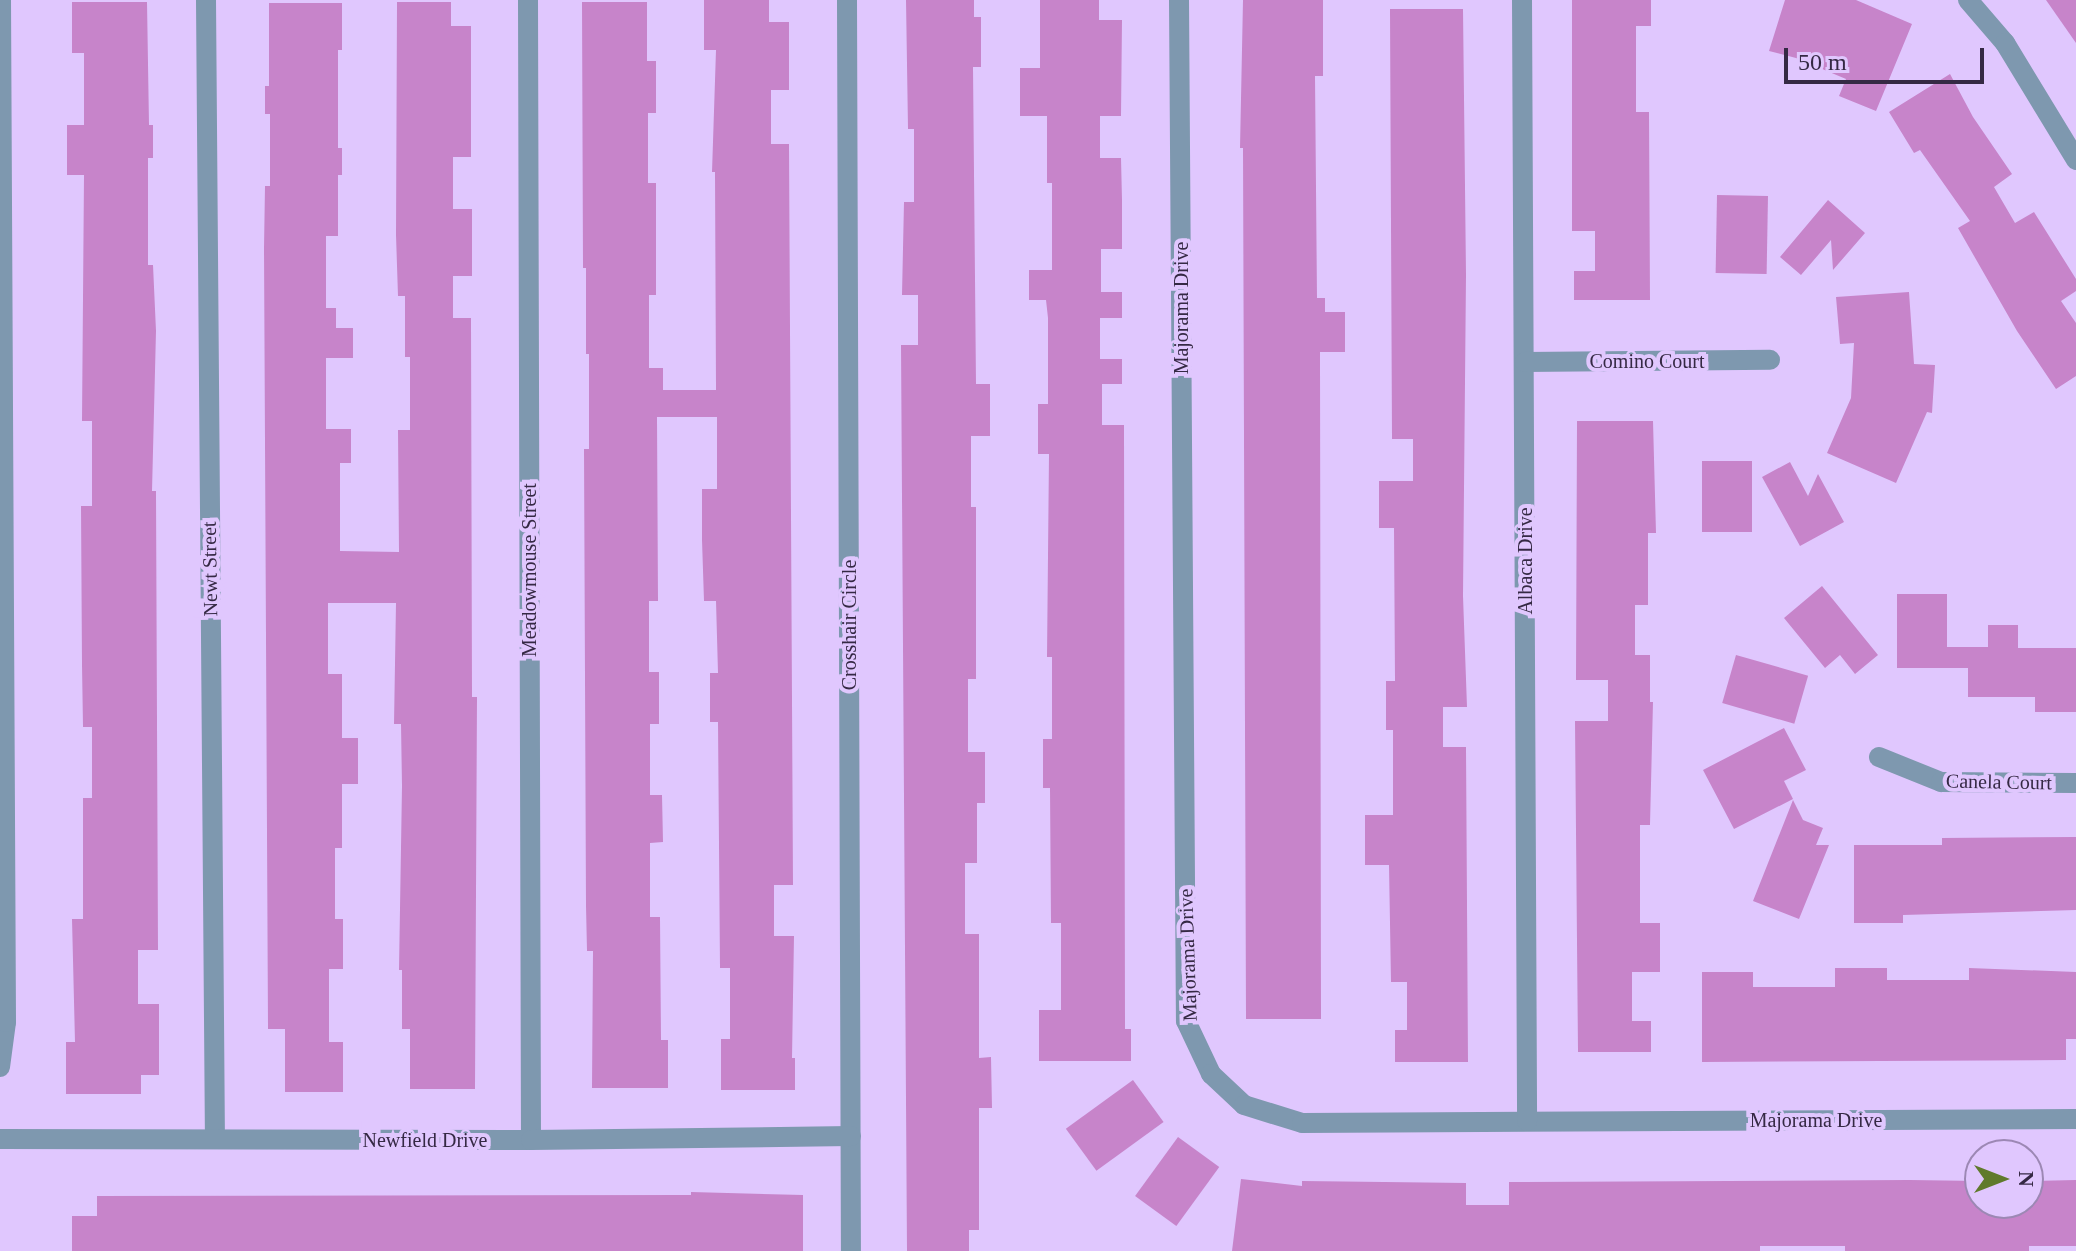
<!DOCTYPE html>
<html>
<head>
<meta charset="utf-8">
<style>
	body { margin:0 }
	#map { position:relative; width:2076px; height:1251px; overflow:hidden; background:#e0c7fe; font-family:Georgia,serif }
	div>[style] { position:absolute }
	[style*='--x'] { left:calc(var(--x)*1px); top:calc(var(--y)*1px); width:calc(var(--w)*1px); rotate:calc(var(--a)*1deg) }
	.building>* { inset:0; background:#c784ca; transform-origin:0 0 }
	.minor>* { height:20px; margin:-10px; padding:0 10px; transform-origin:10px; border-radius:10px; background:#7e98af }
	span { translate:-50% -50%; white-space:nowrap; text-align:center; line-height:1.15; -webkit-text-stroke:8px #e0c7fe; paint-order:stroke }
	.street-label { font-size:20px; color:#352944 }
	.north { position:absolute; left:1964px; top:1139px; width:80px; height:80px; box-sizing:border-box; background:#e0c7fe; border:2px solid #9c88b4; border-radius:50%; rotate:90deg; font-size:22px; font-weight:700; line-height:32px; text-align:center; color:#352944 }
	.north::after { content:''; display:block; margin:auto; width:28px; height:36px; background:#607a2c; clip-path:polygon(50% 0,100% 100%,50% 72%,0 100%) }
	.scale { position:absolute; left:1784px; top:48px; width:200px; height:36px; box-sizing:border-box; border:4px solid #352944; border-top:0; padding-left:10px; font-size:24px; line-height:28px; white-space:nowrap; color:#352944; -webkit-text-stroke:6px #e0c7fe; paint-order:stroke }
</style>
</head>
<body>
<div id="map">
	<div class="building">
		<i style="clip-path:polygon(704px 0,769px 0,769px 22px,789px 22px,789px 90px,771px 90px,771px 144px,789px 144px,793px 885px,774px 885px,774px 936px,794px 936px,792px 1058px,795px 1058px,795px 1090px,721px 1090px,721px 1039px,730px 1039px,730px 968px,720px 968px,718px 722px,710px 722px,710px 673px,718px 673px,716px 601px,704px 601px,702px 540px,702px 489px,717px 489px,717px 417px,657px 417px,658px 601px,649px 601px,649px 672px,659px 672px,659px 724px,650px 724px,650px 795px,662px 795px,663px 842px,650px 843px,650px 917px,660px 917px,661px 1040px,668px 1040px,668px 1088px,592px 1088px,593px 951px,587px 951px,586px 906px,584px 449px,589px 449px,589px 354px,586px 354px,586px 268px,583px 268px,582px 2px,647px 2px,647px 61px,656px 61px,656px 113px,648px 113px,648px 183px,656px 183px,656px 295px,649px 295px,649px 368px,663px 368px,663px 390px,716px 390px,715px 172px,712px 172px,716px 50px,704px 50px)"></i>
		<i style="clip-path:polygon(906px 0,974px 0,974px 17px,981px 17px,981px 67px,973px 67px,976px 384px,990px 384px,990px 436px,971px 436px,971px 507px,976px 507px,976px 679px,968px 679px,968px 752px,985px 752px,985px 803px,977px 803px,977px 863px,965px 863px,965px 934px,979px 934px,979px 1058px,991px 1057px,992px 1108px,979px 1108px,979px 1230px,969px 1230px,969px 1251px,907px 1251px,901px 345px,918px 345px,918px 295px,902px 295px,904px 202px,914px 202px,914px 129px,908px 129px)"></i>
		<i style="clip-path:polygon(1040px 0,1099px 0,1099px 20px,1122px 20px,1121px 116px,1100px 116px,1100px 158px,1121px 158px,1122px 200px,1122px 249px,1101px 249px,1101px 292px,1122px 292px,1122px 318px,1100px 318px,1100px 359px,1122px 359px,1122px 384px,1102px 384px,1102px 425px,1124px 425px,1125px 1029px,1131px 1029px,1131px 1061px,1039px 1061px,1039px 1010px,1061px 1010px,1061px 923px,1051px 923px,1050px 788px,1043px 788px,1043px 739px,1052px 739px,1052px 657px,1047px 657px,1049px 454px,1038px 454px,1038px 404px,1048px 404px,1048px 318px,1046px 300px,1029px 300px,1029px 270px,1052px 270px,1052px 183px,1047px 183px,1047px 116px,1020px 116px,1020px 68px,1040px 68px)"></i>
		<i style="clip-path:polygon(1243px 0,1323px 0,1323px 76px,1315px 76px,1317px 298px,1325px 298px,1325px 312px,1345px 312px,1345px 352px,1320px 352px,1321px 1019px,1246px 1019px,1243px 148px,1240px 148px)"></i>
		<i style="clip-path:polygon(1572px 0,1651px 0,1651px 26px,1636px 26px,1636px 112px,1649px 112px,1650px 300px,1574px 300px,1574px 271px,1595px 271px,1595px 231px,1572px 231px)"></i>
		<i style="clip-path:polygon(1785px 0,1856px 0,1912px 24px,1876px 111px,1839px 96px,1846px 79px,1796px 58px,1769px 51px)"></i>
		<i style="clip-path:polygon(2046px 0,2076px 0,2076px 43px)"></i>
		<i style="clip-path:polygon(72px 2px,147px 2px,149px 125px,153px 125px,153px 158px,148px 158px,148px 265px,153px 265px,156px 331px,152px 491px,156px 491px,158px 950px,138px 950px,138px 1004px,159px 1004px,159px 1075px,141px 1075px,141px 1094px,66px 1094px,66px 1042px,75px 1042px,72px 919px,83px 919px,83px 798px,92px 798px,92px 727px,83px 727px,82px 665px,81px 506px,92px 506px,92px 421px,82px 421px,84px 175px,67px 175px,67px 125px,84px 125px,84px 53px,72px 53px)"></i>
		<i style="clip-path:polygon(397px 2px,451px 2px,451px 26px,471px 26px,471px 157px,453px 157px,453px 209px,472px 209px,472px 276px,453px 276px,453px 318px,471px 318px,472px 697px,477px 697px,475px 1089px,410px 1089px,410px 1029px,402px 1029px,402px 970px,399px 970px,402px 786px,401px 724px,394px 724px,396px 603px,328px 603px,328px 674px,342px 674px,342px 738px,358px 738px,358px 784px,342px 784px,342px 848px,335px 848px,335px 919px,343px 919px,343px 969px,329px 969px,329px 1042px,343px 1042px,343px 1092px,285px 1092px,285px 1029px,268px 1029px,264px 248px,265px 186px,270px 186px,270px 114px,265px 114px,265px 86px,269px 86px,269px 3px,342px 3px,342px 50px,338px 50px,338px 148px,342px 148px,342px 175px,338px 175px,338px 236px,326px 236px,326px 308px,336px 308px,336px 328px,353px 328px,353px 358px,326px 358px,326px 429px,351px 429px,351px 463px,340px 463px,340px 551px,399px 552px,398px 430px,410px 430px,410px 357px,405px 357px,405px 296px,398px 296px,396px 235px)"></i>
		<i style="clip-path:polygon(1390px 9px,1463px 9px,1466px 275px,1463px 596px,1467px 707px,1443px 707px,1443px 747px,1466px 747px,1468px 1062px,1395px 1062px,1395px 1030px,1407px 1030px,1407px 982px,1391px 982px,1389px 865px,1365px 865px,1365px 815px,1393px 815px,1393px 730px,1386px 730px,1386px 681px,1395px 681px,1394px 528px,1379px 528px,1379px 481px,1413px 481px,1413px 439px,1392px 439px)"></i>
		<i style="clip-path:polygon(1950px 74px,1973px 117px,2012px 174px,1994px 187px,2015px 223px,2034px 212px,2076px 279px,2076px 291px,2061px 301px,2076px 323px,2076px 376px,2056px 389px,2017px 331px,1958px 228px,1970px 221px,1920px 150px,1914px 153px,1889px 112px)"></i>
		<i style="left:1717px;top:195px;width:51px;height:78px;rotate:1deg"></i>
		<i style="clip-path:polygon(1828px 200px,1865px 233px,1833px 270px,1831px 240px,1801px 275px,1780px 257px)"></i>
		<i style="clip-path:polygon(1909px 292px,1914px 364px,1935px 365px,1932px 413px,1927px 412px,1896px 483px,1827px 453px,1851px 398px,1854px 343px,1840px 344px,1836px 297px)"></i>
		<i style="clip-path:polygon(1577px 421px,1653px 421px,1656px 533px,1648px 533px,1648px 605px,1635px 605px,1635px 655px,1650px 655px,1650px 702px,1653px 702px,1650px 825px,1640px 825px,1640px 923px,1660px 923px,1660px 972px,1632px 972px,1632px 1021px,1651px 1021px,1651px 1052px,1578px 1052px,1575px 721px,1608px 721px,1608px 680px,1576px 680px)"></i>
		<i style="left:1702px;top:461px;width:50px;height:71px"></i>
		<i style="clip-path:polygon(1790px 462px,1808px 496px,1818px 474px,1844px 522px,1800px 546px,1762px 477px)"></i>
		<i style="clip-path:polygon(1822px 586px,1878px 655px,1855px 674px,1840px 655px,1825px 668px,1784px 618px)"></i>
		<i style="clip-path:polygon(1897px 594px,1947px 594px,1947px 647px,1988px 647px,1988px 625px,2018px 625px,2018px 648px,2076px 648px,2076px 712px,2035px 712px,2035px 697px,1968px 697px,1968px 668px,1897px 668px)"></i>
		<i style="left:1736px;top:655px;width:75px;height:50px;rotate:16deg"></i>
		<i style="clip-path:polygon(1784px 728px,1806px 770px,1784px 781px,1793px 799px,1734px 829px,1703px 770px)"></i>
		<i style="clip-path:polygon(1793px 800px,1803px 820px,1823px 828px,1816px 845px,1829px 845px,1799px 919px,1753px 901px)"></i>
		<i style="clip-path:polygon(2076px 837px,2076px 910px,1903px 915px,1903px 923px,1854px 923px,1854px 845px,1942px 845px,1942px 838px)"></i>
		<i style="clip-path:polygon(1835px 968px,1887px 968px,1887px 980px,1969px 980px,1969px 968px,2076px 972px,2076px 1039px,2066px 1039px,2066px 1060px,1702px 1062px,1702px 972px,1753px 972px,1753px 987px,1835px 987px)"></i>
		<i style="left:1133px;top:1080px;width:52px;height:83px;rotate:54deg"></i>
		<i style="left:1178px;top:1137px;width:51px;height:73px;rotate:36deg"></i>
		<i style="clip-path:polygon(1241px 1179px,1302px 1186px,1302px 1181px,1466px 1183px,1466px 1205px,1509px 1205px,1509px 1182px,1909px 1180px,1980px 1181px,1980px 1203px,2028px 1203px,2028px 1181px,2076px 1180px,2076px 1246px,2029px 1246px,2029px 1251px,1845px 1251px,1845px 1246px,1760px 1246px,1760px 1251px,1232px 1251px)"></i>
		<i style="clip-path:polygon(691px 1192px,803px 1195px,803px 1251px,72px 1251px,72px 1216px,97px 1216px,97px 1196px,691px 1195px)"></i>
	</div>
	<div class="minor">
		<i style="--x:206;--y:0;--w:1138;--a:89.55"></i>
		<i style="--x:528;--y:0;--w:1140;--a:89.85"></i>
		<i style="--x:847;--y:0;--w:1251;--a:89.82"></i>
		<i style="--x:1179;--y:0;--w:1021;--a:89.61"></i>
		<i style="--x:1186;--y:1021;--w:59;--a:64.7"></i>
		<i style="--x:1211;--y:1074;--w:45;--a:43.2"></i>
		<i style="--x:1244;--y:1105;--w:61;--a:17.2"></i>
		<i style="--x:1302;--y:1123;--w:774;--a:-0.3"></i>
		<i style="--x:1522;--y:0;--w:1121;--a:89.74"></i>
		<i style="--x:1968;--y:0;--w:57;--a:49.3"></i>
		<i style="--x:2005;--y:43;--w:137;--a:58.7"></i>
		<i style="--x:1525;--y:362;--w:245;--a:-0.5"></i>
		<i style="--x:1879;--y:757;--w:67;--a:22"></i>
		<i style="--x:1941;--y:782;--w:135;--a:0.4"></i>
		<i style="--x:0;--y:1067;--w:45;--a:-82.4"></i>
		<i style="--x:6;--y:1022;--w:1022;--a:-90.28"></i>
		<i style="--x:0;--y:1139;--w:531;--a:0.11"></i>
		<i style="--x:531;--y:1140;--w:320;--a:-0.7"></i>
	</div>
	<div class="street-label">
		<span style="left:1181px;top:308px;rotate:-90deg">Majorama Drive</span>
		<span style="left:1647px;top:361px">Comino Court</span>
		<span style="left:1525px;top:561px;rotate:-90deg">Albaca Drive</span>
		<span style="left:210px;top:569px;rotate:-91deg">Newt Street</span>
		<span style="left:529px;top:570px;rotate:-90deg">Meadowmouse Street</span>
		<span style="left:849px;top:625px;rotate:-90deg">Crosshair Circle</span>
		<span style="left:1999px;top:782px;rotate:1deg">Canela Court</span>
		<span style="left:1188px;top:955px;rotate:-92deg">Majorama Drive</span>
		<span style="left:1816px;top:1120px">Majorama Drive</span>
		<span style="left:425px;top:1140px">Newfield Drive</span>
	</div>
	<div class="north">N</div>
	<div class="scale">50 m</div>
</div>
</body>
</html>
